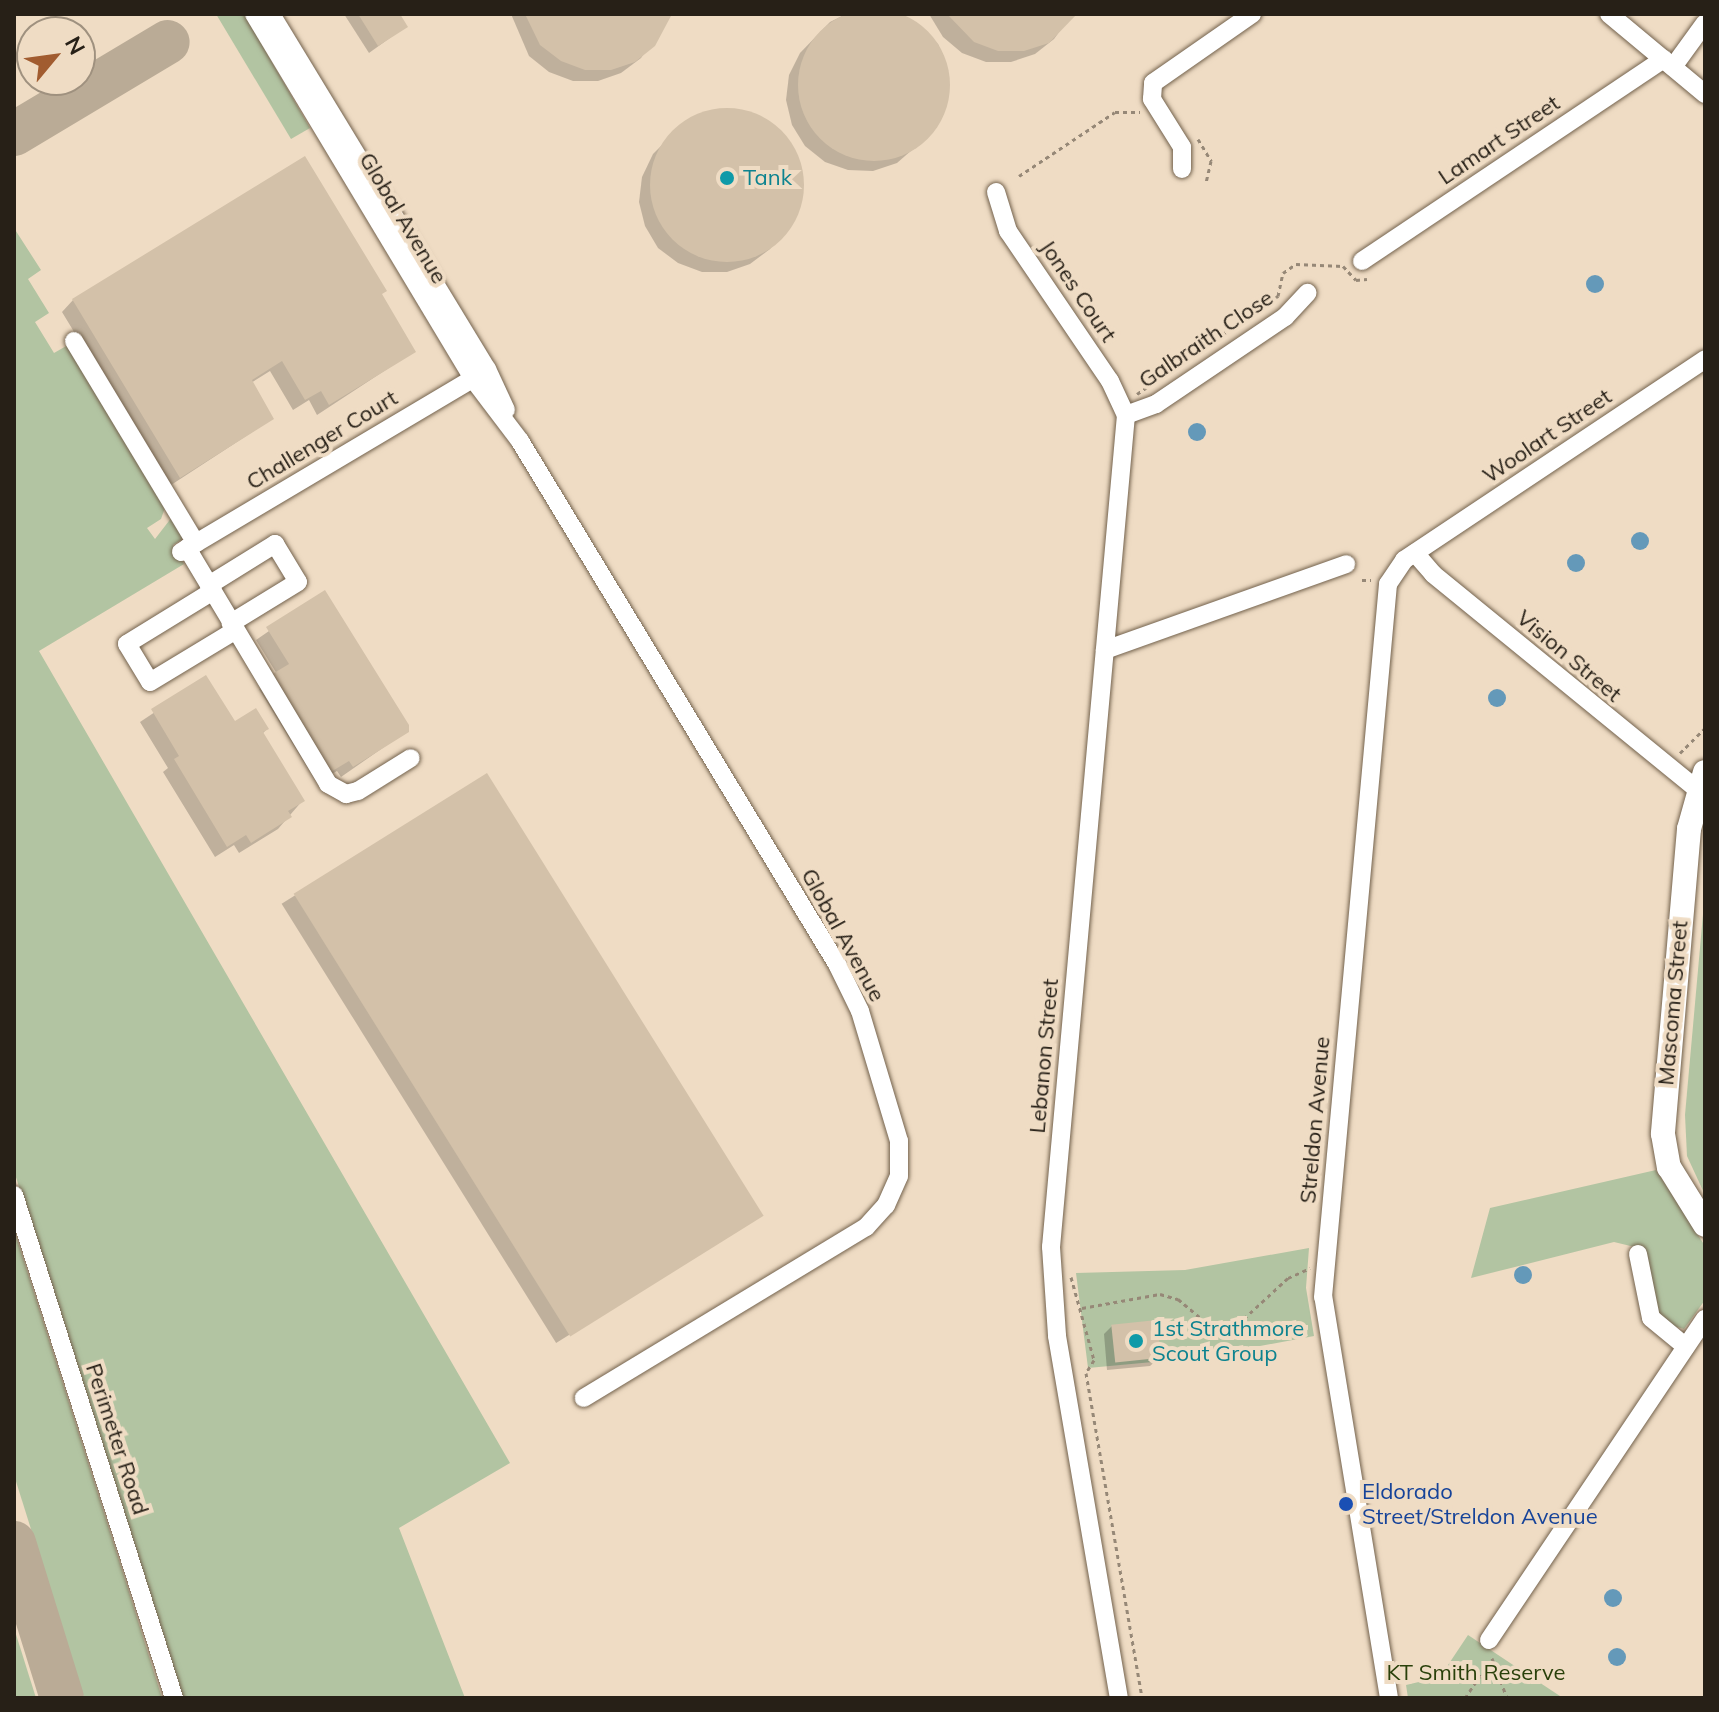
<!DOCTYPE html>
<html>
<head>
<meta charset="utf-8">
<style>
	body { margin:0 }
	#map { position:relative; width:1719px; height:1712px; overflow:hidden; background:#efdcc4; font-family:Mulish,sans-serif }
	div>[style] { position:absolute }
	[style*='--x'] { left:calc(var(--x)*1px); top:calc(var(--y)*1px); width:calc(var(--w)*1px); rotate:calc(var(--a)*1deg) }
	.green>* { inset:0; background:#b2c4a2 }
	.water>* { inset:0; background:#6499b9 }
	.round { border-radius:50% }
	.shadow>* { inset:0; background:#0003; transform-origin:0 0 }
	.taxiway>* { height:44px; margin:-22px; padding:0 22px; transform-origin:22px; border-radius:22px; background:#baab96 }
	.building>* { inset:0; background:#d3c1a9; transform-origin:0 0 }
	.path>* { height:3px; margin-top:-1.5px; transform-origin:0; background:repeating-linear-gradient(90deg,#968877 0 4px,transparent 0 8px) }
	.roads { filter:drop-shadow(0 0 2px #73624d) drop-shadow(0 0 2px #73624d) }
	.minor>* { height:18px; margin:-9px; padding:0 9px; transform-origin:9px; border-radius:9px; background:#fff }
	.major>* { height:24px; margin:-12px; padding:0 12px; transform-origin:12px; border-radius:12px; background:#fff }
	.dots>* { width:22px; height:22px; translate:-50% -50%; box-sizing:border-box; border:4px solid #efdcc4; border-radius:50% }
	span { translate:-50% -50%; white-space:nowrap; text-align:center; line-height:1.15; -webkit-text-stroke:8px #efdcc4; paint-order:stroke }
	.street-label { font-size:22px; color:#272017 }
	.culture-label { font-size:22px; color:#0d838f }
	.left { translate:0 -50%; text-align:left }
	.transit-label { font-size:22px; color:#164399 }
	.park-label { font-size:22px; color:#29400a }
	.frame { position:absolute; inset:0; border:16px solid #272017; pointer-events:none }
	.north { position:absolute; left:16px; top:16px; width:80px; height:80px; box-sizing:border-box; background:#efdcc4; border:2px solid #9f917f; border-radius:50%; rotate:61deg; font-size:22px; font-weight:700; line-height:32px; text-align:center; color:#272017 }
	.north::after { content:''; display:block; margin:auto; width:28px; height:36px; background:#a15c30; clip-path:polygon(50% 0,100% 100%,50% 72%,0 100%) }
</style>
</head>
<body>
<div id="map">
	<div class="green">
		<i style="clip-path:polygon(216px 14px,244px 14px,310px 128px,291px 139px)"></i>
		<i style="clip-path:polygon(14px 228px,41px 270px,28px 279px,49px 313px,35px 322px,54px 353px,68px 345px,166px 505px,161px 519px,147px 528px,155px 539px,172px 517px,184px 538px,173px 545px,184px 564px,39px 651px,510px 1463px,399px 1528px,465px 1698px,183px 1698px,14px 1171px)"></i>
		<i style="clip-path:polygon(1705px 892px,1705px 1195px,1687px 1156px,1685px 1115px)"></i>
		<i style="clip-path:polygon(1656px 1170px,1705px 1246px,1705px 1300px,1684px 1329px,1660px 1322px,1643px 1249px,1614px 1242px,1471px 1278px,1490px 1208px)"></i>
		<i style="clip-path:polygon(14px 1230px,123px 1573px,162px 1698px,84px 1698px,14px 1475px)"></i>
		<i style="clip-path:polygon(1309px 1248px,1306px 1288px,1314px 1336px,1196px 1358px,1088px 1368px,1076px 1273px,1185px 1270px)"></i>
		<i style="clip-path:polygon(14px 1628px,36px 1698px,14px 1698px)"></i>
		<i style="clip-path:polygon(1468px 1635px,1563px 1698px,1408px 1698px,1406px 1685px,1440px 1677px)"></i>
	</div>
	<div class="water">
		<i class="round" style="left:1586px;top:275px;width:18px;height:18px"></i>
		<i class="round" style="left:1188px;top:423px;width:18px;height:18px"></i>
		<i class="round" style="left:1631px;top:532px;width:18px;height:18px"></i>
		<i class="round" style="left:1567px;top:554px;width:18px;height:18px"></i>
		<i class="round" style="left:1488px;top:689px;width:18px;height:18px"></i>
		<i class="round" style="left:1514px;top:1266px;width:18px;height:18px"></i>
		<i class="round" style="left:1604px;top:1589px;width:18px;height:18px"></i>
		<i class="round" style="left:1608px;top:1648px;width:18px;height:18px"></i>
	</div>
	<div class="shadow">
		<i style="clip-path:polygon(344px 14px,397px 14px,405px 27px,369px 53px)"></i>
		<i style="clip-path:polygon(511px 14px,670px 14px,641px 58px,621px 73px,598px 81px,573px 81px,549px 72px,529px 56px)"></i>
		<i style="clip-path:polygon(846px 14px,902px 14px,938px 44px,947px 66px,943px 115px,929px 135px,897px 163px,873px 171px,848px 170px,825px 162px,805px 146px,792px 125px,786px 100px,789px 75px,800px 53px,830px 22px)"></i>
		<i style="clip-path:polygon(1072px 14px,1054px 39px,1035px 54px,1011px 62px,986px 62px,962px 53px,943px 37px,929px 14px)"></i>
		<i style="clip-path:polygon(729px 109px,754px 114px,791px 145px,801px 168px,802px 192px,796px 216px,770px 249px,750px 264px,727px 272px,702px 272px,678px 263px,658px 248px,645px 226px,639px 202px,642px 177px,653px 154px,683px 124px,705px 113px)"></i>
		<i style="clip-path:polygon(73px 300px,413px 352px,317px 415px,309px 400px,293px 410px,270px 371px,251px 383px,272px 419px,168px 487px,62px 312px)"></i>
		<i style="clip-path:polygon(324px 593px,407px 731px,341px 777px,337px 771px,317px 783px,259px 689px,277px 674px,256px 640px)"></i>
		<i style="clip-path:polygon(206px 678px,234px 724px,267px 729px,262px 734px,303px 800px,278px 829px,239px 853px,234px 845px,215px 857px,163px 772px,168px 768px,140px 722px)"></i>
		<i style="left:486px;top:776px;width:518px;height:241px;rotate:58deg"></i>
		<i style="clip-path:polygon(1112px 1326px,1159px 1358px,1150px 1366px,1107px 1370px,1104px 1334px)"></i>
	</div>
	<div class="taxiway">
		<i style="--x:14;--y:134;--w:179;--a:-30.9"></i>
		<i style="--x:14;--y:1543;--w:162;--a:72.8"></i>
	</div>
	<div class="building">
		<i class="round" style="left:798px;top:9px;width:152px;height:152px"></i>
		<i style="clip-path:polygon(358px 14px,400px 14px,408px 27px,378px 46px)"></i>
		<i style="clip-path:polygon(525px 14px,672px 14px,655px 46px,635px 62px,611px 70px,585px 70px,561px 61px,540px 45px)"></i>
		<i style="clip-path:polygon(947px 14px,1077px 14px,1049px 43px,1024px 51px,998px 51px,974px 42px)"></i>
		<i class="round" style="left:650px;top:108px;width:154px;height:154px"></i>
		<i style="clip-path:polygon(305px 156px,387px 291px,382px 294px,416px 352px,329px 405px,321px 391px,305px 400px,282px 361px,252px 380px,274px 419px,180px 478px,72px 299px)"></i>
		<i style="clip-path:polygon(325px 590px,409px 725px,409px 732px,353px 767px,349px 761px,329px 773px,269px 676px,289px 664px,266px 627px)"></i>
		<i style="clip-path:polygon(206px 675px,235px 721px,256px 708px,269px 729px,263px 732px,305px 801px,288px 811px,292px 817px,251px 843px,246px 835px,227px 847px,174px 759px,179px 756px,151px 709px)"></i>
		<i style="left:487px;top:773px;width:522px;height:228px;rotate:58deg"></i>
		<i style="left:1157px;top:1320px;width:38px;height:46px;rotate:84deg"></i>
	</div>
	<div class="path">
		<i style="--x:1198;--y:139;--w:26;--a:59"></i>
		<i style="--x:1211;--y:161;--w:22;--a:103"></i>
		<i style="--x:1019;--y:176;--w:115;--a:-33.7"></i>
		<i style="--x:1115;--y:112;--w:25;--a:0"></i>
		<i style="--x:1137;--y:394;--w:172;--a:-34.8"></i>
		<i style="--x:1278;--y:296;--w:24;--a:-78"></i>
		<i style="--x:1283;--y:273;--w:16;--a:-35"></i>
		<i style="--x:1296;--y:264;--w:47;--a:2.4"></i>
		<i style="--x:1343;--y:266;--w:19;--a:47"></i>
		<i style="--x:1356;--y:280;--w:11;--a:-5"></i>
		<i style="--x:1362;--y:580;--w:9;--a:0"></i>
		<i style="--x:1680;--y:753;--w:35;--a:-45"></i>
		<i style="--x:1071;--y:1277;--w:86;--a:74.5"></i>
		<i style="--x:1094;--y:1360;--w:15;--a:122"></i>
		<i style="--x:1086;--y:1373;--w:330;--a:80.2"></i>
		<i style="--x:1082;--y:1308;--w:79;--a:-10.2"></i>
		<i style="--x:1160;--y:1294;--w:19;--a:16"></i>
		<i style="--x:1178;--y:1299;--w:38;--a:40"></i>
		<i style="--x:1207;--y:1323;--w:31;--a:2"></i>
		<i style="--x:1238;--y:1324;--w:68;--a:-42.6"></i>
		<i style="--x:1288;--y:1278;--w:24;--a:-24"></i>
		<i style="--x:1465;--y:1698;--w:48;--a:-56"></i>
		<i style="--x:1492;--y:1658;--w:43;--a:69.4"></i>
	</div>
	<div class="roads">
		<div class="minor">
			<i style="--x:254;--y:14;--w:426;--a:59"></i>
			<i style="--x:473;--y:379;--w:78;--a:52.8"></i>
			<i style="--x:520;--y:441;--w:612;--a:58.78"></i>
			<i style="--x:837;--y:964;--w:52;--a:63.9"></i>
			<i style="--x:860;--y:1011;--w:136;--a:73.3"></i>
			<i style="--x:899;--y:1141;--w:35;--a:90"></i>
			<i style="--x:899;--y:1176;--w:32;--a:114"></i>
			<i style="--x:886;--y:1205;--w:30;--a:132"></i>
			<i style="--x:866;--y:1227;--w:330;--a:148.8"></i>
			<i style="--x:271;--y:14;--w:416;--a:58.7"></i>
			<i style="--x:487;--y:369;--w:45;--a:65.1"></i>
			<i style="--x:1609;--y:14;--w:125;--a:39.8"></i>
			<i style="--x:1673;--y:67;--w:54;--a:-54"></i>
			<i style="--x:1182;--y:169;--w:22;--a:-90"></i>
			<i style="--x:1182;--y:147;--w:57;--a:-122"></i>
			<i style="--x:1152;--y:99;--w:16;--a:-86"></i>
			<i style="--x:1153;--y:83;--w:121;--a:-34.9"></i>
			<i style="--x:996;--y:192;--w:41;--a:72.9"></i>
			<i style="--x:1008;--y:231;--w:181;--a:55.8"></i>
			<i style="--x:1110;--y:381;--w:38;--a:65"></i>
			<i style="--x:1126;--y:415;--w:835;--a:95.15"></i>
			<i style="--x:1051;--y:1247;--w:89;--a:86.1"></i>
			<i style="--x:1057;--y:1336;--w:367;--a:80.3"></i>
			<i style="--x:1362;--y:261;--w:363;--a:-33.8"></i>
			<i style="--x:74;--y:341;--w:236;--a:58.9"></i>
			<i style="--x:1126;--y:415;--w:32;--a:-20"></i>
			<i style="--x:1156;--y:404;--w:156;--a:-34"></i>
			<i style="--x:1285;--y:317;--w:33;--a:-47"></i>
			<i style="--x:187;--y:548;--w:275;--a:59.1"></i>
			<i style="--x:328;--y:784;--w:21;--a:29"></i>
			<i style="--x:346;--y:794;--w:12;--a:-14"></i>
			<i style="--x:358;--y:791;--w:62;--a:-31.9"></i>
			<i style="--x:181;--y:552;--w:350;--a:-30.7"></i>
			<i style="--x:1415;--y:553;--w:28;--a:49"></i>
			<i style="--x:1433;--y:574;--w:340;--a:39.2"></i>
			<i style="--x:209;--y:585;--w:78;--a:-31.8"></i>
			<i style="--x:275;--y:544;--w:44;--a:58.8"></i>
			<i style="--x:298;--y:582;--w:79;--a:148.5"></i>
			<i style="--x:213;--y:591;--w:101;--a:148.4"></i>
			<i style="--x:127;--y:644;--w:44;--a:58.8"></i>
			<i style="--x:150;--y:682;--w:100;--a:-31.2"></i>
			<i style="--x:1105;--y:650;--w:256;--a:-19.6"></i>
			<i style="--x:14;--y:1195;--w:528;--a:72.35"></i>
			<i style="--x:1638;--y:1254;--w:65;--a:78.5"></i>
			<i style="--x:1651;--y:1318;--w:45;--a:39.6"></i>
			<i style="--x:1489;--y:1640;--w:387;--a:-56.1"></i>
			<i style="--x:1389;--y:1698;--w:406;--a:-99.3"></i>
			<i style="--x:1323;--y:1297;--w:716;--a:-84.79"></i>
			<i style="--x:1388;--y:584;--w:29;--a:-56"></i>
			<i style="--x:1404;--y:560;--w:362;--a:-33.7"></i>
		</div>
		<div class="major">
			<i style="--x:1705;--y:772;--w:59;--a:105.7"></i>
			<i style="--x:1689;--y:829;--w:306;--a:94.9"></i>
			<i style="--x:1663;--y:1134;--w:34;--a:80"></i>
			<i style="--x:1669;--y:1167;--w:68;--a:58.2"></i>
		</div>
	</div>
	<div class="dots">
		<i style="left:727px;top:178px;background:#0f9aa8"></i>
		<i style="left:1136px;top:1341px;background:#0f9aa8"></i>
		<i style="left:1346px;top:1504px;background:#1a4fb4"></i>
	</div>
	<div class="street-label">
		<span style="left:1499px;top:140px;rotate:-34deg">Lamart Street</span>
		<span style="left:403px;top:218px;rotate:59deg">Global Avenue</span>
		<span style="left:1078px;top:291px;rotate:56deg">Jones Court</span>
		<span style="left:1206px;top:339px;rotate:-34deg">Galbraith Close</span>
		<span style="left:1547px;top:436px;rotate:-34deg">Woolart Street</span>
		<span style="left:322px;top:440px;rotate:-31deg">Challenger Court</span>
		<span style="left:1569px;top:656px;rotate:40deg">Vision Street</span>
		<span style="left:843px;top:935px;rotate:61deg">Global Avenue</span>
		<span style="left:1673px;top:1003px;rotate:-85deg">Mascoma Street</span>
		<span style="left:1044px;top:1056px;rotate:-85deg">Lebanon Street</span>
		<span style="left:1315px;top:1120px;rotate:-85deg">Streldon Avenue</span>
		<span style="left:117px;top:1439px;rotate:72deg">Perimeter Road</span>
	</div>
	<div class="culture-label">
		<span class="left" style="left:743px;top:178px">Tank</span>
		<span class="left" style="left:1152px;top:1341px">1st Strathmore<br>Scout Group</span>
	</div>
	<div class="transit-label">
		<span class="left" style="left:1362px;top:1504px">Eldorado<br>Street/Streldon Avenue</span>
	</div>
	<div class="park-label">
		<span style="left:1476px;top:1673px">KT Smith Reserve</span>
	</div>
	<div class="frame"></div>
	<div class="north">N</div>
</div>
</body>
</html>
